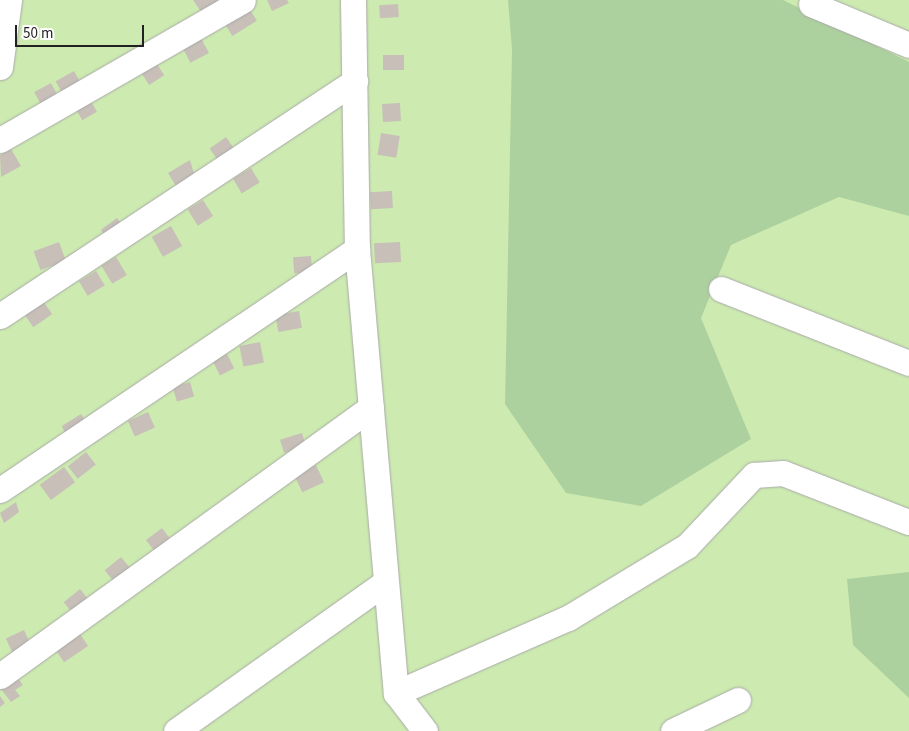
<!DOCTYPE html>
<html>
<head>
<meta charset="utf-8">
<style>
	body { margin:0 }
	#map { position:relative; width:909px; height:731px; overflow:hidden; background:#f2efe9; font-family:"Source Sans 3",sans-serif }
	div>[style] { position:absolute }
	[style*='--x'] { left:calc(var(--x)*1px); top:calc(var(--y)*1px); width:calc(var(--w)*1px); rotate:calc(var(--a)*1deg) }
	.grass>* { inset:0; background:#cdebb0; transform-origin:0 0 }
	.forest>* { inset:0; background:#add19e }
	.building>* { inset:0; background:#c7bfb8; transform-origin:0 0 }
	.roads { filter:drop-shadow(0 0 1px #a9a9a9) drop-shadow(0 0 1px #a9a9a9) }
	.minor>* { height:25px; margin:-12.5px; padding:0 12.5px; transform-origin:12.5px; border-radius:12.5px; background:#fff }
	span { translate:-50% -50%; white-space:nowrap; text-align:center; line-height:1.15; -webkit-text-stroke:4.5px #fff; paint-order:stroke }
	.scale { position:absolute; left:15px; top:25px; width:129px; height:22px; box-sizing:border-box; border:2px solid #222; border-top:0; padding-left:6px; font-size:15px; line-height:18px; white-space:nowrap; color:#222; -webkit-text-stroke:4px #fff; paint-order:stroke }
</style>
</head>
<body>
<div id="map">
	<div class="grass">
		<i style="left:0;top:0;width:909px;height:731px"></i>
	</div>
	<div class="forest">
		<i style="clip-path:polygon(508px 0,783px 0,909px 62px,909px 216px,839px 197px,731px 245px,701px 318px,751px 439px,641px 506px,566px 493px,505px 404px,512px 50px)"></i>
		<i style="clip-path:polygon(909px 572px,909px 698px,853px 645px,847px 579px)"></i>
	</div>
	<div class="building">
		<i style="clip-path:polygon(193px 0,217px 0,219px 4px,203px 15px)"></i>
		<i style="clip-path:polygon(267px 0,287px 0,289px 3px,272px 11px)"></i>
		<i style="left:398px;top:4px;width:13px;height:19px;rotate:86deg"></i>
		<i style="left:249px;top:8px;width:15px;height:29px;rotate:58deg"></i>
		<i style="left:201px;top:38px;width:17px;height:21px;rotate:62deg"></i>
		<i style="left:383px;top:55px;width:21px;height:15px"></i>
		<i style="left:155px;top:61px;width:17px;height:18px;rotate:57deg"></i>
		<i style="left:74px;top:71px;width:18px;height:21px;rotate:61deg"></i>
		<i style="left:51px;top:83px;width:17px;height:19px;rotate:62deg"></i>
		<i style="left:89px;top:98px;width:16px;height:17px;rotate:60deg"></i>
		<i style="left:400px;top:103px;width:18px;height:18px;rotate:87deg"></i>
		<i style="left:381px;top:133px;width:19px;height:22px;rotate:9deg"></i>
		<i style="left:226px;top:137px;width:19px;height:20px;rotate:55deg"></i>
		<i style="clip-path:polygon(11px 149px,21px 166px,1px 177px,0 155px)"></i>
		<i style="clip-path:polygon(190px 160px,196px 181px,179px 191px,168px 173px)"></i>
		<i style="left:251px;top:168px;width:17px;height:21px;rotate:59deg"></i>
		<i style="left:392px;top:191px;width:17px;height:22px;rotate:87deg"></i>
		<i style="left:203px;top:200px;width:19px;height:18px;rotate:58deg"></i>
		<i style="left:117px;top:218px;width:14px;height:20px;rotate:54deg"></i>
		<i style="left:171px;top:226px;width:23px;height:22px;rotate:61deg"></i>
		<i style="left:59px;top:242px;width:20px;height:27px;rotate:70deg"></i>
		<i style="left:400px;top:242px;width:20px;height:26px;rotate:87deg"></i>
		<i style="left:311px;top:256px;width:16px;height:18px;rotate:86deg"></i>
		<i style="left:116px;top:257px;width:21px;height:17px;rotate:59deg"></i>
		<i style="left:96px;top:271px;width:17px;height:20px;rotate:59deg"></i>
		<i style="left:43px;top:301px;width:16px;height:23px;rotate:55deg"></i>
		<i style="left:299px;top:311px;width:17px;height:24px;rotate:80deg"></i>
		<i style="left:260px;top:342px;width:21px;height:21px;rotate:79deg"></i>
		<i style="left:227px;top:354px;width:16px;height:16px;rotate:63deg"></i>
		<i style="left:190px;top:382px;width:15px;height:18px;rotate:74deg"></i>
		<i style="left:148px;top:412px;width:17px;height:22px;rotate:66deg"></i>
		<i style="left:81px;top:414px;width:13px;height:23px;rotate:58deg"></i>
		<i style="left:302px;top:433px;width:14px;height:23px;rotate:73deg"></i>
		<i style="left:86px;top:452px;width:16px;height:23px;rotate:52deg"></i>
		<i style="left:316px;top:465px;width:19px;height:24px;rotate:65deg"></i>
		<i style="left:64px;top:467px;width:19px;height:30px;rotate:54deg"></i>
		<i style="clip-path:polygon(16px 502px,19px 512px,4px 523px,0 513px)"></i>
		<i style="left:162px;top:528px;width:20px;height:20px;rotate:53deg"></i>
		<i style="left:121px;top:557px;width:19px;height:21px;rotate:51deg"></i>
		<i style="left:80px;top:589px;width:14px;height:21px;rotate:51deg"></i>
		<i style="left:24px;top:630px;width:19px;height:20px;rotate:65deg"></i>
		<i style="left:78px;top:631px;width:18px;height:29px;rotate:56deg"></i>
		<i style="clip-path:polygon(17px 677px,23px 685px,15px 690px,20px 696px,11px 702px,1px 689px)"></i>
		<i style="clip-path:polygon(0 696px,5px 703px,0 707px)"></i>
	</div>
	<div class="roads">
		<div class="minor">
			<i style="--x:353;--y:0;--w:249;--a:89.1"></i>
			<i style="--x:357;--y:249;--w:446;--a:85"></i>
			<i style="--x:396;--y:693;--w:48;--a:52.7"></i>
			<i style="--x:811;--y:4;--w:106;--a:22.7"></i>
			<i style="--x:0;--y:67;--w:68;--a:-82.3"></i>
			<i style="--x:0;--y:140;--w:280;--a:-29.9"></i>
			<i style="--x:721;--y:289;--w:202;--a:21.5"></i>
			<i style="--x:0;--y:316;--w:426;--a:-33.5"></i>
			<i style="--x:0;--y:490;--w:431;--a:-34"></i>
			<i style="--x:0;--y:676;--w:458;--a:-35.9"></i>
			<i style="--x:396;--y:693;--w:188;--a:-23.6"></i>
			<i style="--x:568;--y:618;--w:139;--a:-31.2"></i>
			<i style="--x:687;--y:546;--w:98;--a:-46.7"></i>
			<i style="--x:754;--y:475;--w:29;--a:-4"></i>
			<i style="--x:783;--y:473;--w:135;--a:21.3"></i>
			<i style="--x:176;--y:731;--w:257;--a:-35.4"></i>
			<i style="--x:673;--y:731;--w:72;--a:-25.5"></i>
		</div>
	</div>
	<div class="scale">50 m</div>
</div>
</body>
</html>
